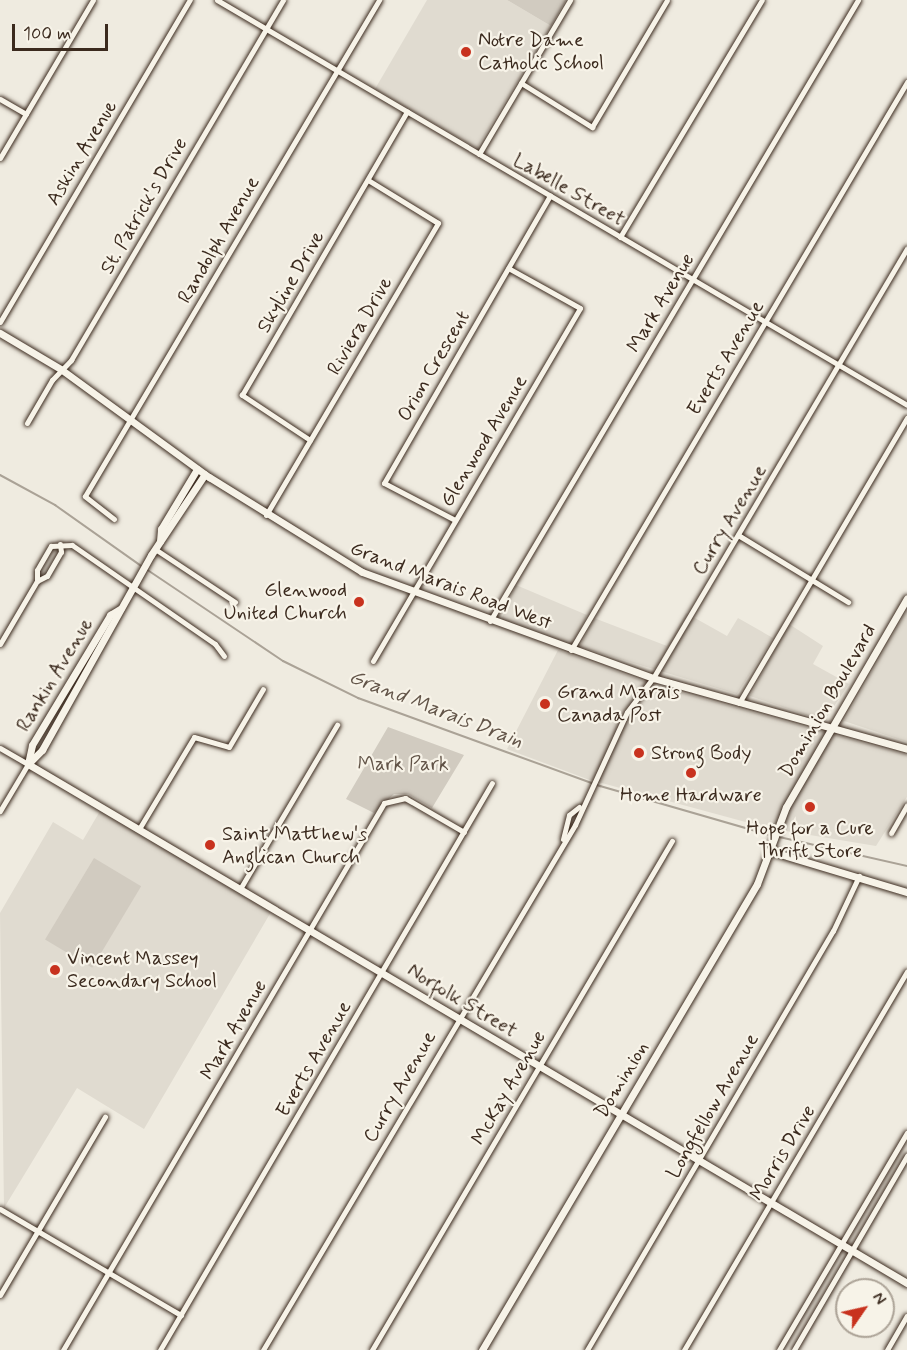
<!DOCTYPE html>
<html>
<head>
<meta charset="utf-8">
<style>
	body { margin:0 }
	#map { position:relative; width:907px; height:1350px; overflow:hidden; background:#efebe0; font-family:Mynerve,sans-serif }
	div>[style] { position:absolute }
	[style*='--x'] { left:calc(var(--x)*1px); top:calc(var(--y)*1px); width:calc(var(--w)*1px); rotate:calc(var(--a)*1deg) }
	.built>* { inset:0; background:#e0dbd0; transform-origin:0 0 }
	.green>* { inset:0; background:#d1cbc0; transform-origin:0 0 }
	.stream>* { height:2px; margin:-1px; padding:0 1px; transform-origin:1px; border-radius:1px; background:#aaa296 }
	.roads { filter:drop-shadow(0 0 2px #3b2a1e) drop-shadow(0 0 2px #3b2a1e) }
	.minor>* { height:5px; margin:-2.5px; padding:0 2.5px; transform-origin:2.5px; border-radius:2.5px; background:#f7f3e8 }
	.tertiary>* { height:7px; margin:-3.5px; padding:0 3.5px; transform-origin:3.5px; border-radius:3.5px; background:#f7f3e8 }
	.dots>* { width:16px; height:16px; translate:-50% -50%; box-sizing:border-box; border:3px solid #f7f3e8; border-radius:50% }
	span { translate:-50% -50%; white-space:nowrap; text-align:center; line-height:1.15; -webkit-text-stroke:4.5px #f7f3e8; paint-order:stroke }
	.poi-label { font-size:20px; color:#3b2a1e }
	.left { translate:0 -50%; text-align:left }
	.right { translate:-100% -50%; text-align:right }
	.street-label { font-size:20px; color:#3b2a1e }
	.park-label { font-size:20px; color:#605246 }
	.water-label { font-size:21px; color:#625448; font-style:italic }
	.north { position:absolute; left:835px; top:1278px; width:60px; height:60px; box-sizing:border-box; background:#f7f3e8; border:2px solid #aca397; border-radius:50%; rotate:56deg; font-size:16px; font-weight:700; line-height:24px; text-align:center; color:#3b2a1e }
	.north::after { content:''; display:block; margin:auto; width:21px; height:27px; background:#c8321e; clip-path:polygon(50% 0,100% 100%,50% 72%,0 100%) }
	.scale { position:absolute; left:12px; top:24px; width:96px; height:27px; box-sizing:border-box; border:3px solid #3b2a1e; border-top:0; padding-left:8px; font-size:18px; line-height:21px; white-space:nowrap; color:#3b2a1e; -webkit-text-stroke:4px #f7f3e8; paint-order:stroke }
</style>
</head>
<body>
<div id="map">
	<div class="built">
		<i style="clip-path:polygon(427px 0,507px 0,551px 26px,477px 148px,375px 89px)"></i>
		<i style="left:516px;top:585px;width:77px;height:37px;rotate:23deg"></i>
		<i style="clip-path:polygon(907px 610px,907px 742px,844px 721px)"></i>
		<i style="clip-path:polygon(686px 613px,727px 636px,738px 618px,773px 638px,737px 694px,580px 647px,594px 618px,667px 646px)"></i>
		<i style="clip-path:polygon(789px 624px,823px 646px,813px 664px,849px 684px,824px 721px,750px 696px)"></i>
		<i style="clip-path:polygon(558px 650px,657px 686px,907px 755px,907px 797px,876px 846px,768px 828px,587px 779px,507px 749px)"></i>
		<i style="clip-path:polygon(100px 811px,271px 912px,144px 1129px,77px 1088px,4px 1208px,0 913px,53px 822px,83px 840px)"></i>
	</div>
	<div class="green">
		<i style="clip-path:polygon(507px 0,566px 0,551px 26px)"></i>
		<i style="clip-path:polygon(388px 727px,464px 755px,432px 808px,408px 794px,394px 794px,374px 813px,346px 799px)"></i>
		<i style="left:94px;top:858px;width:55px;height:95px;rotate:31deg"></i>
	</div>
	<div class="stream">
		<i style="--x:0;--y:475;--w:63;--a:28.6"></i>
		<i style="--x:55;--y:505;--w:105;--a:35.3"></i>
		<i style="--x:146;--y:569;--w:165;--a:33.9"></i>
		<i style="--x:283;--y:661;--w:84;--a:26.3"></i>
		<i style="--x:358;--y:698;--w:258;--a:20"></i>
		<i style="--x:600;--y:786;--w:173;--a:16.1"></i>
		<i style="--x:766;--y:834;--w:145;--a:12.8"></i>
	</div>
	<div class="roads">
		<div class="minor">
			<i style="--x:217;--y:0;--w:800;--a:30.41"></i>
			<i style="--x:521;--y:83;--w:84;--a:31.8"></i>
			<i style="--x:592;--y:127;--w:147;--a:-59.4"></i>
			<i style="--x:0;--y:99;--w:30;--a:30"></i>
			<i style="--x:479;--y:154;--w:179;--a:-59.4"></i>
			<i style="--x:0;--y:158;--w:183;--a:-59.5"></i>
			<i style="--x:620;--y:237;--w:276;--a:-59.1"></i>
			<i style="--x:0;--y:322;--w:374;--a:-59.5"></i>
			<i style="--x:27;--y:423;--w:50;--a:-59.8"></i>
			<i style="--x:52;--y:380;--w:28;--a:-46"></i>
			<i style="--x:71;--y:360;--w:418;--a:-59.5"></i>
			<i style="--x:310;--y:440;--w:82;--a:-146.5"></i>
			<i style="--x:242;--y:395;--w:328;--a:-59.8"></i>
			<i style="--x:266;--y:515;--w:339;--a:-59.5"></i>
			<i style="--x:438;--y:223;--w:82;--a:-148.4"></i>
			<i style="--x:114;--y:519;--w:37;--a:-142"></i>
			<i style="--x:85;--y:496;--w:577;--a:-59.34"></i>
			<i style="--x:455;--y:520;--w:80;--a:-152.5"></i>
			<i style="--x:384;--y:483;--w:332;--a:-60"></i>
			<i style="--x:738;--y:535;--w:129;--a:31.3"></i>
			<i style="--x:155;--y:549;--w:96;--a:33.5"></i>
			<i style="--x:37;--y:581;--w:11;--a:-90"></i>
			<i style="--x:37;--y:570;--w:28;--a:-60"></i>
			<i style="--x:51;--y:546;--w:21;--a:-3"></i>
			<i style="--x:72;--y:545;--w:174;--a:34.7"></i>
			<i style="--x:215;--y:644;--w:15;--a:53"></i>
			<i style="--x:490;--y:621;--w:722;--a:-59.35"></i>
			<i style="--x:0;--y:644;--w:73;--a:-59.6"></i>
			<i style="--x:37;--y:581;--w:11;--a:-27"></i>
			<i style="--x:47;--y:576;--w:28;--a:-60"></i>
			<i style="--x:61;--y:552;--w:8;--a:-97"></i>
			<i style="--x:571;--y:650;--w:660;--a:-59.39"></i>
			<i style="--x:373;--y:661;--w:409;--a:-59.6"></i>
			<i style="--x:580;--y:308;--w:82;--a:-150.9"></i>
			<i style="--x:739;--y:703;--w:331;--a:-59.5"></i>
			<i style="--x:0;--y:748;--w:32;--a:30"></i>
			<i style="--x:28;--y:764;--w:55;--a:120.8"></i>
			<i style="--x:139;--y:829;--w:107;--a:-59.1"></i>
			<i style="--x:194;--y:737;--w:36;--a:16"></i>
			<i style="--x:229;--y:747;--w:67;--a:-59.6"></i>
			<i style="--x:891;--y:833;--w:32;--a:-60"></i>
			<i style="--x:563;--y:839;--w:25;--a:-76"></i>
			<i style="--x:569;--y:815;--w:13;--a:-39"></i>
			<i style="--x:240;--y:889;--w:191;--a:-59.4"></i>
			<i style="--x:0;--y:1209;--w:210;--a:30.4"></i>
			<i style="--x:0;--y:1295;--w:207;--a:-59.5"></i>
			<i style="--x:63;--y:1350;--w:634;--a:-59.59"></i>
			<i style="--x:384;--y:803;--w:22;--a:-13"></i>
			<i style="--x:405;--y:798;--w:68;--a:30"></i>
			<i style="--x:160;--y:1350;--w:657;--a:-59.65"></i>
			<i style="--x:263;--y:1350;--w:611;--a:-59.28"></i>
			<i style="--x:575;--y:825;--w:124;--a:-65.3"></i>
			<i style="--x:627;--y:712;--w:43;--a:-52.6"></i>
			<i style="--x:653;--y:678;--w:499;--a:-59.4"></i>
			<i style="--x:372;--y:1350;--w:591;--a:-59.49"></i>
			<i style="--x:587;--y:1350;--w:486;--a:-59.6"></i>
			<i style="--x:833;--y:931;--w:61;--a:-64.7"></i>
			<i style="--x:684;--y:1350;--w:439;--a:-59.5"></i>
			<i style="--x:779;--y:1350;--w:252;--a:-59.5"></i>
			<i style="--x:794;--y:1350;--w:225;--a:-59.8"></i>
			<i style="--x:887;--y:1350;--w:39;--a:-60"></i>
		</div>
		<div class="tertiary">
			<i style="--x:0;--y:333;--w:72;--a:30.8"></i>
			<i style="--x:62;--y:370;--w:182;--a:36.1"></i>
			<i style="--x:209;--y:477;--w:180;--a:31.8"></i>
			<i style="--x:362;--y:572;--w:310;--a:20"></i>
			<i style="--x:653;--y:678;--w:264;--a:15.6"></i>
			<i style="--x:160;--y:541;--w:12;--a:-85"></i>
			<i style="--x:161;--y:529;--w:70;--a:-59"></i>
			<i style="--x:28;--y:764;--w:1021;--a:30.56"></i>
			<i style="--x:28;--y:764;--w:20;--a:-45"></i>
			<i style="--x:42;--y:750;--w:223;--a:-60.8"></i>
			<i style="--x:151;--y:555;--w:97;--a:-56.3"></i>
			<i style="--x:28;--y:764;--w:19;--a:-78"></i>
			<i style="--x:32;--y:745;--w:152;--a:-59"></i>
			<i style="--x:110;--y:615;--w:12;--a:-31"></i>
			<i style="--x:770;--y:851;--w:143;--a:16.7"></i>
			<i style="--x:482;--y:1350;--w:541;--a:-59.45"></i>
			<i style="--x:757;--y:884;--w:82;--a:-69.4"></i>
			<i style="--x:786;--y:807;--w:241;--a:-59.9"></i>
		</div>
	</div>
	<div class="dots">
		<i style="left:466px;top:52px;background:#c8321e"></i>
		<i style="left:359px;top:602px;background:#c8321e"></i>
		<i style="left:545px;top:704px;background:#c8321e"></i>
		<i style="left:639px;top:753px;background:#c8321e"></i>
		<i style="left:691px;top:773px;background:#c8321e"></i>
		<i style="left:810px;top:807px;background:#c8321e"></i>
		<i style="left:210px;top:845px;background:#c8321e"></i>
		<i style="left:55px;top:970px;background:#c8321e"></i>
	</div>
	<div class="poi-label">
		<span class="left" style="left:478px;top:52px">Notre Dame<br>Catholic School</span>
		<span class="right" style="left:347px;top:602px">Glenwood<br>United Church</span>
		<span class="left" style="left:557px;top:704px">Grand Marais<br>Canada Post</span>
		<span class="left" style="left:651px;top:753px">Strong Body</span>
		<span style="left:691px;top:795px">Home Hardware</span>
		<span style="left:810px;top:840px">Hope for a Cure<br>Thrift Store</span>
		<span class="left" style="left:222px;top:846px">Saint Matthew's<br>Anglican Church</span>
		<span class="left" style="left:67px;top:970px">Vincent Massey<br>Secondary School</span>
	</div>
	<div class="street-label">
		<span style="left:82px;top:153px;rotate:-59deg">Askin Avenue</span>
		<span style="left:569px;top:190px;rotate:30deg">Labelle Street</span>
		<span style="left:144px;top:206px;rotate:-60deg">St. Patrick's Drive</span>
		<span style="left:219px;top:240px;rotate:-60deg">Randolph Avenue</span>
		<span style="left:291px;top:282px;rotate:-60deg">Skyline Drive</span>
		<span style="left:661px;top:303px;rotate:-59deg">Mark Avenue</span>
		<span style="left:360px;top:326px;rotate:-60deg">Riviera Drive</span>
		<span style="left:726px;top:358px;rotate:-59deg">Everts Avenue</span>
		<span style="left:434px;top:366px;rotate:-60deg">Orion Crescent</span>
		<span style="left:484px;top:441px;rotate:-59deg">Glenwood Avenue</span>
		<span style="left:730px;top:520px;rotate:-59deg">Curry Avenue</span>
		<span style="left:451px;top:586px;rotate:21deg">Grand Marais Road West</span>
		<span style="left:55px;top:675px;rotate:-59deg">Rankin Avenue</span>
		<span style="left:828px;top:701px;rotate:-60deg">Dominion Boulevard</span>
		<span style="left:462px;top:1001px;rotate:31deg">Norfolk Street</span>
		<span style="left:234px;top:1030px;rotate:-60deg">Mark Avenue</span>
		<span style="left:314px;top:1059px;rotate:-60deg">Everts Avenue</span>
		<span style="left:622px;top:1080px;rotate:-59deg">Dominion</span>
		<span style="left:400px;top:1087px;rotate:-60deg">Curry Avenue</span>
		<span style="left:509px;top:1088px;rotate:-60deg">McKay Avenue</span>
		<span style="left:713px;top:1106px;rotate:-60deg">Longfellow Avenue</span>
		<span style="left:783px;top:1153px;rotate:-59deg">Morris Drive</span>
	</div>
	<div class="park-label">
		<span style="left:403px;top:764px">Mark Park</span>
	</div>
	<div class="water-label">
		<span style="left:436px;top:709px;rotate:21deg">Grand Marais Drain</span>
	</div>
	<div class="north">N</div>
	<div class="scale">100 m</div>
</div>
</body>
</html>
